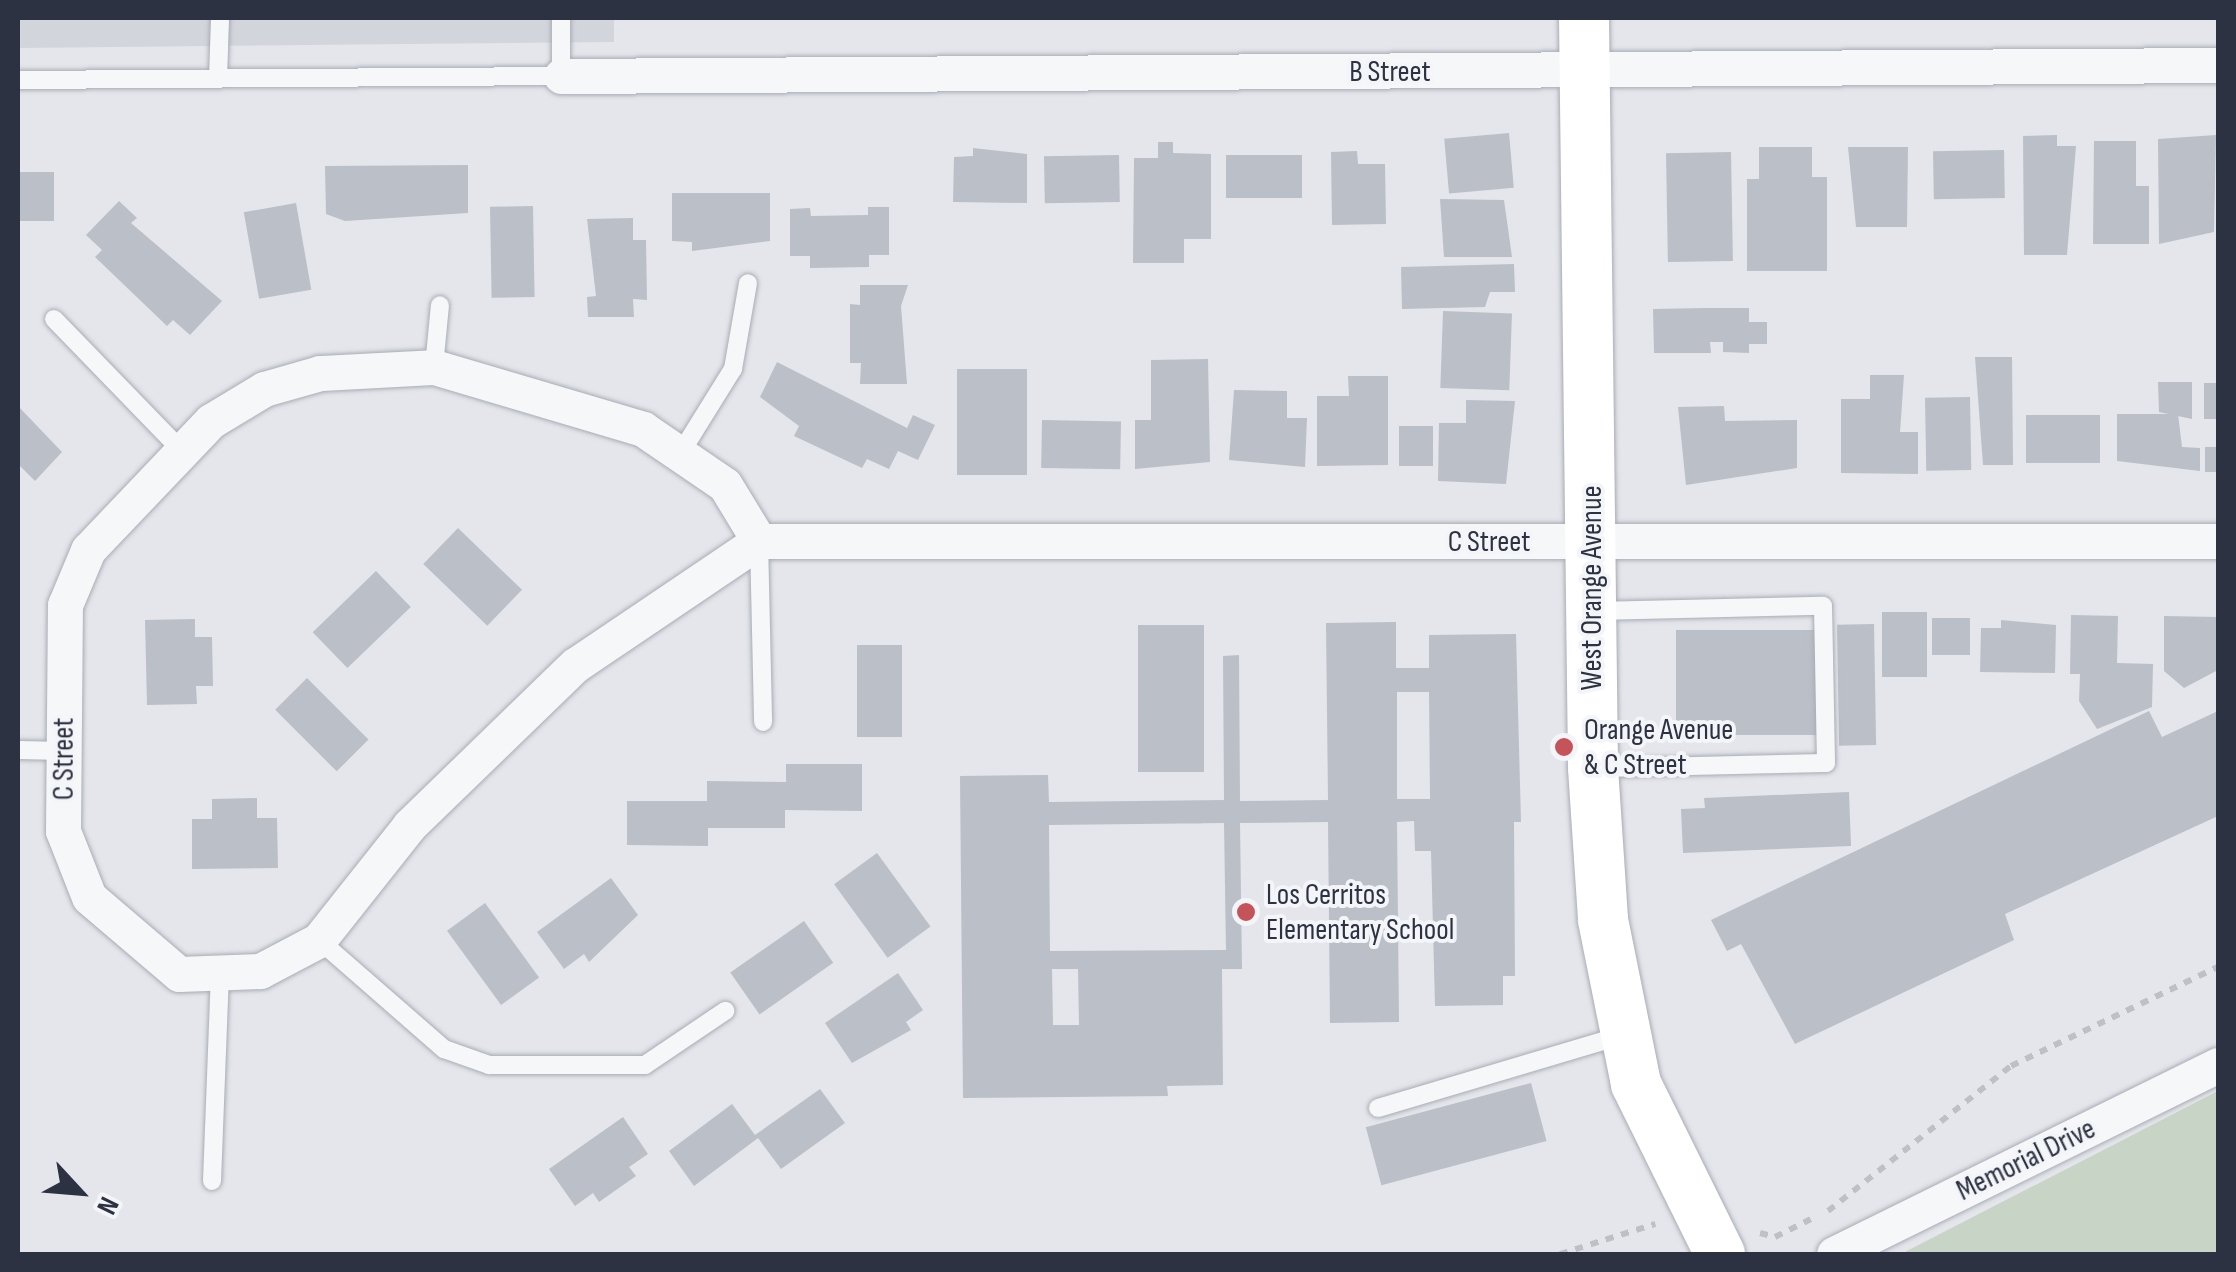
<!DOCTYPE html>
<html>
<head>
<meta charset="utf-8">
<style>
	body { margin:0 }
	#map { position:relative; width:2236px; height:1272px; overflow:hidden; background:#e4e6eb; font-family:"Sofia Sans Condensed",sans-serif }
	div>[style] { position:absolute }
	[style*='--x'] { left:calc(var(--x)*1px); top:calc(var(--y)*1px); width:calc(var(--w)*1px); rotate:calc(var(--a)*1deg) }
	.built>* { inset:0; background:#d2d5dc }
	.green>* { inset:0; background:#c8d4c6 }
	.building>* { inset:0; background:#bbbfc7; transform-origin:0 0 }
	.path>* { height:6px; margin-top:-3px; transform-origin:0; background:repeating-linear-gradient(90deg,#bec0c6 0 8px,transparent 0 16px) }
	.roads { filter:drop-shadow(0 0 2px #a9acb5) drop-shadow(0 0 2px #a9acb5) }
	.lane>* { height:18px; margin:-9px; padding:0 9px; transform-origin:9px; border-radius:9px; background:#f6f7f9 }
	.street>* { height:35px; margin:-17.5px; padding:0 17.5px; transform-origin:17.5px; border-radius:17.5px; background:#f6f7f9 }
	.secondary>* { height:50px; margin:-25px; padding:0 25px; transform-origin:25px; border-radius:25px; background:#fff }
	.dots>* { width:28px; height:28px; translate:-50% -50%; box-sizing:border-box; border:5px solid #f3f5f8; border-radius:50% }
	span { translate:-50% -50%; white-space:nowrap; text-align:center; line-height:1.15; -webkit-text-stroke:8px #f3f5f8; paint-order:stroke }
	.street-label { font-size:30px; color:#2d3242 }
	.poi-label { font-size:30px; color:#2d3242 }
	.left { translate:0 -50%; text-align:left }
	.frame { position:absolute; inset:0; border:20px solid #2d3242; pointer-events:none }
	.north { position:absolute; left:30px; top:1142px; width:100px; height:100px; -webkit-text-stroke:8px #f3f5f8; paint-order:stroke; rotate:116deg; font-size:28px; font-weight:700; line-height:40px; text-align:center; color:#2d3242 }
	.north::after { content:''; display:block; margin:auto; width:35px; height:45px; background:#2d3242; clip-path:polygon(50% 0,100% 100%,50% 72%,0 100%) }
</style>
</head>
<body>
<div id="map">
	<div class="built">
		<i style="clip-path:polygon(18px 18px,614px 18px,614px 42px,18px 48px)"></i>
	</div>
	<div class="green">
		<i style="clip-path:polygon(2218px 1091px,2218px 1254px,1901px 1254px)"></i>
	</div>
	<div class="building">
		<i style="left:1509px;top:133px;width:55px;height:65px;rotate:85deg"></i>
		<i style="clip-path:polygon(2057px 135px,2057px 146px,2076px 146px,2067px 255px,2024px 255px,2023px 136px)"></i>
		<i style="clip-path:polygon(2216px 135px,2214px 232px,2159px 244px,2158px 139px)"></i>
		<i style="clip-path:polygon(2094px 141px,2136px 141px,2136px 186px,2149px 186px,2149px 244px,2093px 244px)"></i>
		<i style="clip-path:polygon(1158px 142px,1173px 142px,1173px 153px,1211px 154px,1211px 239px,1184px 239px,1184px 263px,1133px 263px,1134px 158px,1158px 158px)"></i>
		<i style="clip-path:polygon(1759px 147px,1812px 147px,1812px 177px,1827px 177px,1827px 271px,1747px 271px,1747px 179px,1759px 179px)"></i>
		<i style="clip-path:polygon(1848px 147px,1908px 147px,1907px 227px,1856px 227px)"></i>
		<i style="clip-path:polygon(973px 148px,1027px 154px,1027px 203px,953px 202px,954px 157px,973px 156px)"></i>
		<i style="left:2004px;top:150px;width:48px;height:71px;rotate:89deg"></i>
		<i style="clip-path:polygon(1357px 151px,1358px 164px,1385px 164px,1386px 224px,1332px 225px,1331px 152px)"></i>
		<i style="left:1731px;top:152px;width:109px;height:65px;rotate:89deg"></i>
		<i style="left:1119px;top:155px;width:47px;height:75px;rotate:89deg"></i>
		<i style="left:1226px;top:155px;width:76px;height:43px"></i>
		<i style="clip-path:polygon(468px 165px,468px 213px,345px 221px,326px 214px,325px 166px)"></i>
		<i style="left:18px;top:172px;width:36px;height:49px"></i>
		<i style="clip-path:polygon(672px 193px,770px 193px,770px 241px,692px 251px,692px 242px,672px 241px)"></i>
		<i style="clip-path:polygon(1440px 199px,1504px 200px,1512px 257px,1444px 257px)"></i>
		<i style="clip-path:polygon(119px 201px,137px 218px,131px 223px,222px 301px,190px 335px,173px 320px,167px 326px,95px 257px,102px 250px,86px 235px)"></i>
		<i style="left:296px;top:203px;width:88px;height:53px;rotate:80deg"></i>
		<i style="left:533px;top:206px;width:91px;height:43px;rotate:89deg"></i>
		<i style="clip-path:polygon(868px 207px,889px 207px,889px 255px,869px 255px,869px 267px,810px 268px,810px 256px,790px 256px,790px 209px,810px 208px,811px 216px,868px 215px)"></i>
		<i style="clip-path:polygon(633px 218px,633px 240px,646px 240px,647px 300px,633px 299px,634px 317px,588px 317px,587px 297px,596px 296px,587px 219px)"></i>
		<i style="clip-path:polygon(1514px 264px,1515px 292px,1490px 292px,1485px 307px,1402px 309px,1401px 267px)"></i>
		<i style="clip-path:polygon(860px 285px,908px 285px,901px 306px,907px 384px,860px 384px,861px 363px,850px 363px,850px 304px,860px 305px)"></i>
		<i style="clip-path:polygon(1706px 308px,1749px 308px,1749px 322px,1767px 322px,1767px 344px,1749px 344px,1749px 353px,1723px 352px,1723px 342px,1710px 342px,1711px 353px,1654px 353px,1653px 309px)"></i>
		<i style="left:1443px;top:311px;width:69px;height:77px;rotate:2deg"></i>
		<i style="clip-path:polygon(1975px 357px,2012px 357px,2013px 465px,1983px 465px)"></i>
		<i style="clip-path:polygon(1208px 359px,1210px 462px,1135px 469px,1135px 420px,1151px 420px,1151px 360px)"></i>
		<i style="clip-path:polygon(777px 362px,907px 428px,913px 415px,935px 425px,918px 460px,898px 451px,889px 469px,867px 459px,862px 468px,794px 436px,799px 426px,760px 397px)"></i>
		<i style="left:957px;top:369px;width:70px;height:106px"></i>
		<i style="clip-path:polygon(1870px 375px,1904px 375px,1900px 432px,1918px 432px,1918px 474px,1841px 473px,1841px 399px,1870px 399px)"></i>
		<i style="clip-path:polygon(1348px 376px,1388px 376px,1388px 465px,1317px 466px,1317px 396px,1349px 396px)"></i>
		<i style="clip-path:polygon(2158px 382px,2192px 382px,2192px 419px,2159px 412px)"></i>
		<i style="left:2218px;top:383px;width:36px;height:14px;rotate:90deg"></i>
		<i style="clip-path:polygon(1234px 390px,1287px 391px,1287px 418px,1307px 418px,1305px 467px,1229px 460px)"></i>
		<i style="left:1970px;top:397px;width:73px;height:45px;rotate:89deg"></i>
		<i style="clip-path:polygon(1466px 400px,1515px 401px,1506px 484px,1438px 481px,1439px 423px,1466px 423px)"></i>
		<i style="clip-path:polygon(18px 406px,62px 452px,35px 481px,18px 464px)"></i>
		<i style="clip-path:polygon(1724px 406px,1725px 421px,1797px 420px,1797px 468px,1686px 485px,1678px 407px)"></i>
		<i style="clip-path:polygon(2117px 414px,2178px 414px,2182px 447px,2200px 448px,2200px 471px,2117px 461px)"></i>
		<i style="left:2100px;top:415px;width:48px;height:74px;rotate:90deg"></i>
		<i style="left:1042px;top:420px;width:79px;height:48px;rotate:1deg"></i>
		<i style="left:1399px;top:426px;width:34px;height:40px"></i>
		<i style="left:2218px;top:447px;width:25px;height:13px;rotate:90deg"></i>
		<i style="left:458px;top:528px;width:89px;height:50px;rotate:44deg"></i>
		<i style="left:376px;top:571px;width:50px;height:88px;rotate:46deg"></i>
		<i style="left:1882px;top:612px;width:45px;height:65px"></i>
		<i style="clip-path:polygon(2071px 615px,2118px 616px,2117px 663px,2153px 664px,2152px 707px,2097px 729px,2079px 701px,2080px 674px,2070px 674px)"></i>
		<i style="clip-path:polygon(2164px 616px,2218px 617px,2218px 670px,2184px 688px,2164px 671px)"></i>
		<i style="left:1970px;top:618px;width:37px;height:38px;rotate:90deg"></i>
		<i style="clip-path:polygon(195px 619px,195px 637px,212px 637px,213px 686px,196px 686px,197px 704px,147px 705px,145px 620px)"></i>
		<i style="clip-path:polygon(2001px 620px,2056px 625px,2055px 673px,1980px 672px,1981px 628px,2001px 628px)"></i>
		<i style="clip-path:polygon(evenodd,1396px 622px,1396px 668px,1429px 668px,1429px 635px,1516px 634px,1521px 822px,1514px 822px,1515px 976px,1503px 976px,1503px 1005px,1435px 1006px,1431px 851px,1415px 851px,1414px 821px,1397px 822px,1399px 1022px,1330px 1023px,1328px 822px,1240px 823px,1242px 969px,1222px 969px,1223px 1085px,1167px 1086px,1168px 1096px,963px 1098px,960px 776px,1048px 775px,1049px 802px,1224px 800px,1223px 656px,1239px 655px,1240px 801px,1328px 800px,1326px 623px,1396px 622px,1397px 692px,1429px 692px,1430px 799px,1397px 799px,1397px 692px,1396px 622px,1224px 823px,1226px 950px,1050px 951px,1049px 825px,1224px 823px,1396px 622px,1052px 969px,1078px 969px,1079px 1025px,1053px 1025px,1052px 969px)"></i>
		<i style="left:1874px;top:624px;width:121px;height:37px;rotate:89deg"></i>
		<i style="left:1138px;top:625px;width:66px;height:147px"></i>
		<i style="left:1676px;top:630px;width:140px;height:105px"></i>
		<i style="left:857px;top:645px;width:45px;height:92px"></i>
		<i style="left:307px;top:678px;width:87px;height:45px;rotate:45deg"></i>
		<i style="clip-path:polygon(2149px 711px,2162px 737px,2218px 711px,2218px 816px,2005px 914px,2014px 940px,1795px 1044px,1741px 944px,1727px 951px,1711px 920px)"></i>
		<i style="clip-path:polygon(786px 764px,862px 764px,862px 811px,785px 810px,785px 828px,708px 828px,708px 846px,627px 845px,627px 801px,707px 801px,707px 781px,786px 782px)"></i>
		<i style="clip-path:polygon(1849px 792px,1851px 846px,1683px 853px,1681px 809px,1705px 808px,1704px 798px)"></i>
		<i style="clip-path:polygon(257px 798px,257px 818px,277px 818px,278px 868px,192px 869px,192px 819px,212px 819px,212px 799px)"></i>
		<i style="left:877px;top:853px;width:91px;height:53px;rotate:54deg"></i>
		<i style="clip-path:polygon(611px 878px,638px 915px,589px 962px,584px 954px,564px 969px,537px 932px)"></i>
		<i style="left:485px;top:903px;width:92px;height:47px;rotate:54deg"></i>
		<i style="left:804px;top:921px;width:51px;height:90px;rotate:55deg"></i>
		<i style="clip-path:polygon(898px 973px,923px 1010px,906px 1022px,911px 1030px,852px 1063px,825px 1023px)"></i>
		<i style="left:1531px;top:1083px;width:60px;height:171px;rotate:75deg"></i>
		<i style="clip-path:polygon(820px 1089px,845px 1123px,781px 1169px,758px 1138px,694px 1186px,669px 1151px,732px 1104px,755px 1135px)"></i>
		<i style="clip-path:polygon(623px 1117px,648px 1154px,629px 1167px,636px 1176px,599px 1202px,593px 1193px,575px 1206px,549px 1169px)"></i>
	</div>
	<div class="path">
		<i style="--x:1828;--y:1211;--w:233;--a:-38.4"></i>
		<i style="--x:2011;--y:1066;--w:229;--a:-25.6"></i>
		<i style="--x:1760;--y:1233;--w:16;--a:15"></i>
		<i style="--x:1775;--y:1237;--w:47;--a:-26.6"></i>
		<i style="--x:1560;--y:1254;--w:100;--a:-17.5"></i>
	</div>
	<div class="roads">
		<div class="lane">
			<i style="--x:218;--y:79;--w:61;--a:-88.1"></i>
			<i style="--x:18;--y:80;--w:543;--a:-0.42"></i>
			<i style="--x:561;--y:76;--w:58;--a:-90"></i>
			<i style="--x:54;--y:319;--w:184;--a:45.9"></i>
			<i style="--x:434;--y:367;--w:62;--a:-84.5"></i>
			<i style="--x:680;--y:454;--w:100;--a:-58.1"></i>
			<i style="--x:733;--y:369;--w:87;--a:-80.1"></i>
			<i style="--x:759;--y:541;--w:181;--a:88.7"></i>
			<i style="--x:1594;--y:611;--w:229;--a:-1.3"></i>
			<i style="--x:1823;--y:606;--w:157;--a:88.9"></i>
			<i style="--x:1826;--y:763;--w:228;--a:178.7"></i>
			<i style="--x:18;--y:750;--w:46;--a:1.2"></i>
			<i style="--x:319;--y:940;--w:166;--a:41.1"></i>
			<i style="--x:444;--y:1049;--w:48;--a:19.6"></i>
			<i style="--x:489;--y:1065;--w:156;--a:0"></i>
			<i style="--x:645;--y:1065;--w:97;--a:-34"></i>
			<i style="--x:1378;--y:1108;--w:256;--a:-16.6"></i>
			<i style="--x:212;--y:1181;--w:208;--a:-87.8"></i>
		</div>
		<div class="street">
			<i style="--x:561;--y:76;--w:1657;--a:-0.38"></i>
			<i style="--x:434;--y:367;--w:218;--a:16.5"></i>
			<i style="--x:643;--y:429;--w:99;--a:34.3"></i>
			<i style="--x:725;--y:485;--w:66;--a:58.7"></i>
			<i style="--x:759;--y:541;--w:222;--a:146"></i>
			<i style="--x:575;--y:665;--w:230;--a:135.9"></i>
			<i style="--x:410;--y:825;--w:147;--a:128.4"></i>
			<i style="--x:319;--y:940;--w:67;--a:152.3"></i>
			<i style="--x:260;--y:971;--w:81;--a:177.9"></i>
			<i style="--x:179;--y:974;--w:118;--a:-139.5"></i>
			<i style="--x:89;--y:897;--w:71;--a:-111.5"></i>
			<i style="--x:63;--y:831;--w:226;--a:-89.5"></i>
			<i style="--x:65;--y:605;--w:60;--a:-67.3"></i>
			<i style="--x:88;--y:550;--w:178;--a:-46.4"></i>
			<i style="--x:211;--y:421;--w:62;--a:-31.1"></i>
			<i style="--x:264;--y:389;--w:58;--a:-15.9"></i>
			<i style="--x:320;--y:373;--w:114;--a:-3"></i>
			<i style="--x:759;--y:541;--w:1459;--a:0"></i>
			<i style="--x:1834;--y:1254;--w:428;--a:-26.2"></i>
		</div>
		<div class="secondary">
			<i style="--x:1584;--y:18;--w:750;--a:89.31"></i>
			<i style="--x:1593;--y:768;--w:152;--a:86.2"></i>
			<i style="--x:1603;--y:920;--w:167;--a:78.6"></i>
			<i style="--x:1636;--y:1084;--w:190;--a:63.7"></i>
		</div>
	</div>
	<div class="dots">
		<i style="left:1564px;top:747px;background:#c4545a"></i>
		<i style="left:1246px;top:912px;background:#c4545a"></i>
	</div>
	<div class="street-label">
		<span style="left:1390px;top:72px">B Street</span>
		<span style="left:1489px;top:542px">C Street</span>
		<span style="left:1592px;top:588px;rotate:-90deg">West Orange Avenue</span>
		<span style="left:64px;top:759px;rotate:-90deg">C Street</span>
		<span style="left:2026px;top:1160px;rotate:-26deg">Memorial Drive</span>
	</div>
	<div class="poi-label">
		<span class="left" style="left:1584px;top:747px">Orange Avenue<br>&amp; C Street</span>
		<span class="left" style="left:1266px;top:912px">Los Cerritos<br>Elementary School</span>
	</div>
	<div class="frame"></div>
	<div class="north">N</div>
</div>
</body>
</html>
